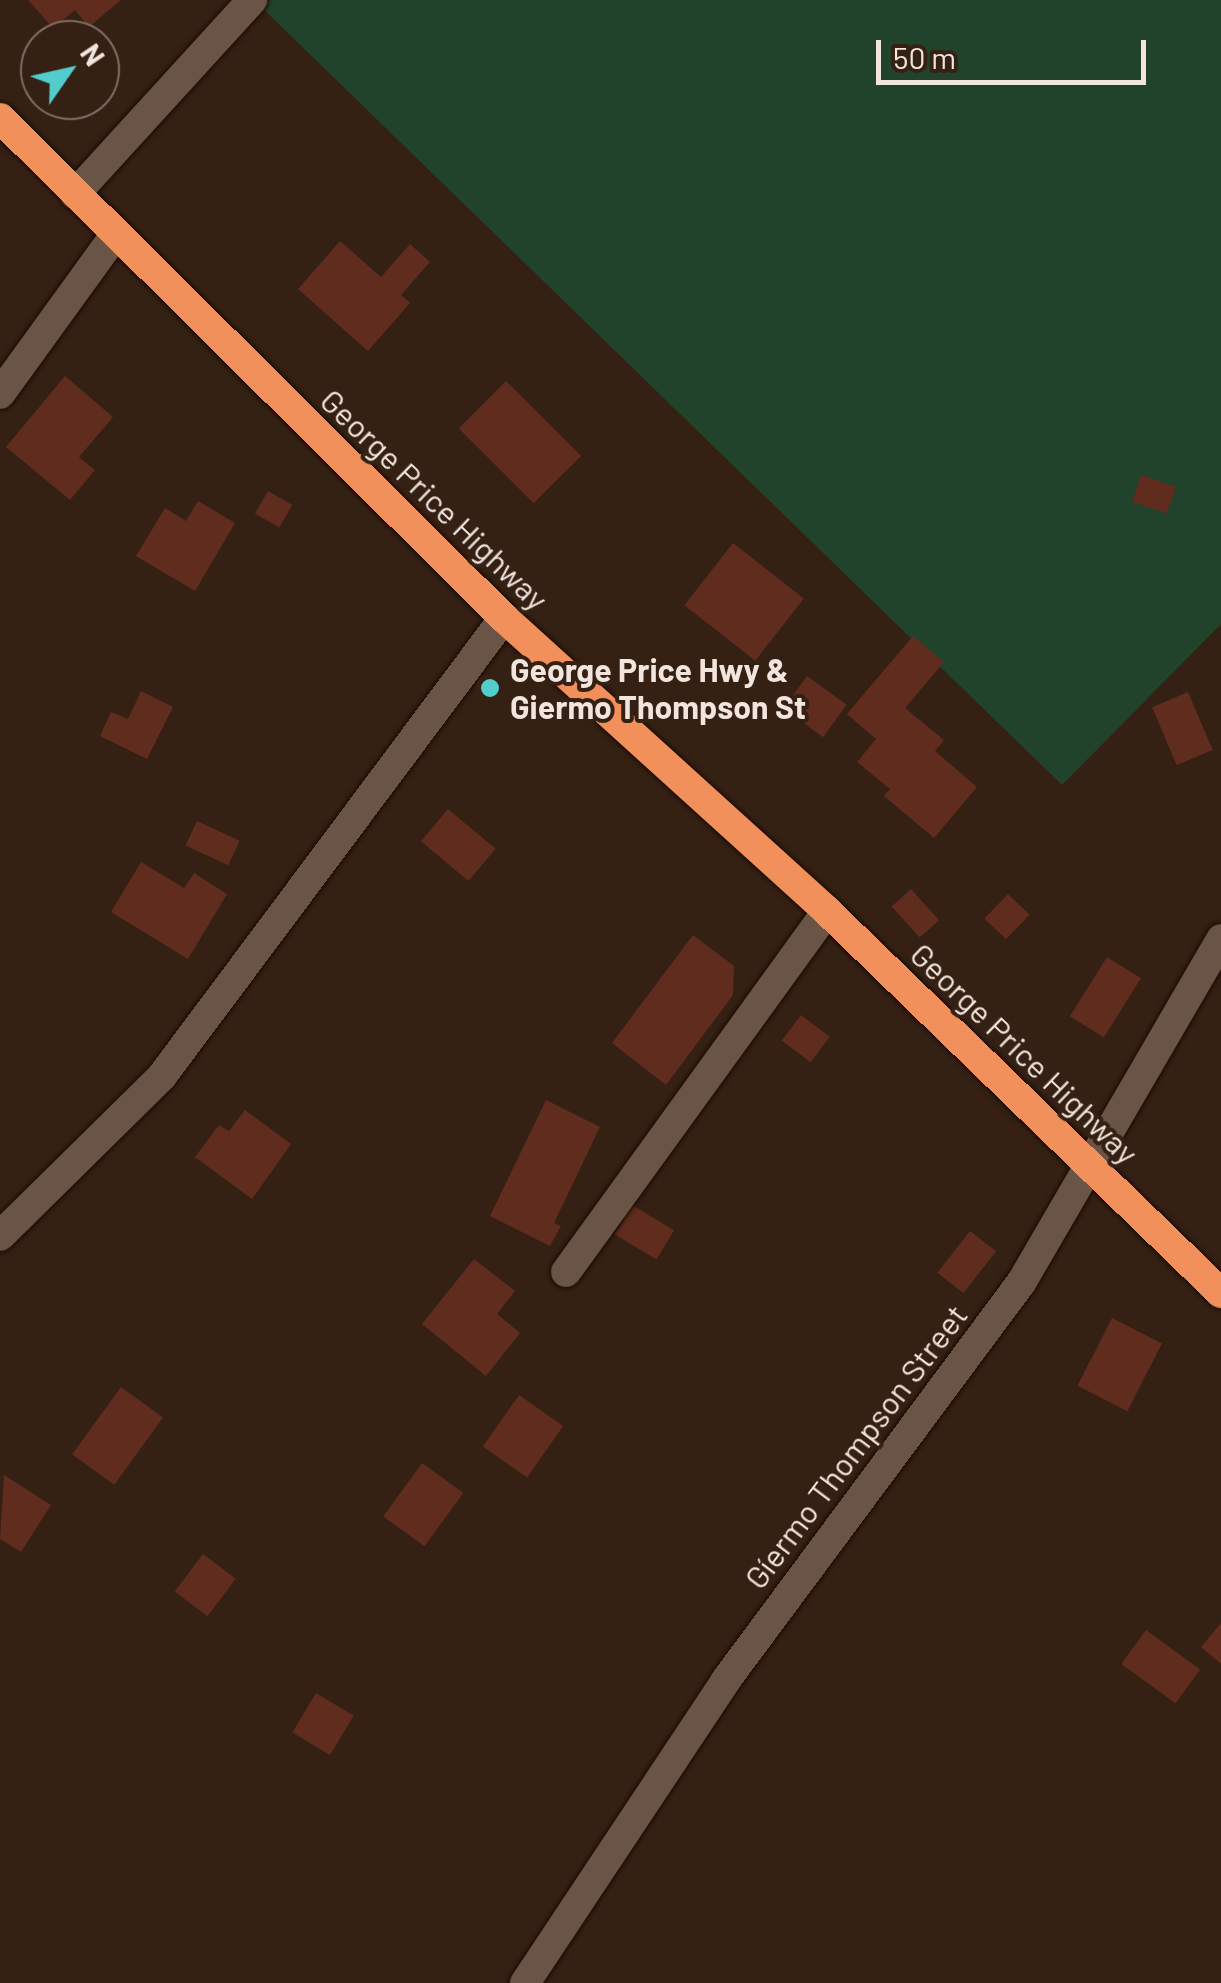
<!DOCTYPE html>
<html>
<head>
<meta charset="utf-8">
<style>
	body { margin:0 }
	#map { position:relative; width:1221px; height:1983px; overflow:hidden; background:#342114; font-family:Barlow,sans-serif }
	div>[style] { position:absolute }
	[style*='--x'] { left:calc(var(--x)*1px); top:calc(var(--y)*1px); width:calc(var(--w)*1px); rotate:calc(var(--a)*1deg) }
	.green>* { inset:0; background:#22432b }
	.building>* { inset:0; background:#602c1e; transform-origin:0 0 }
	.roads { filter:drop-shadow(0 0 2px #1b0a01) drop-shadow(0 0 2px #1b0a01) }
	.minor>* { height:30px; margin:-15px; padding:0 15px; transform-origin:15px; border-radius:15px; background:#695446 }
	.highway>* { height:30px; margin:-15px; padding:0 15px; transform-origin:15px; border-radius:15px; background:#f1905a }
	.dots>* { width:28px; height:28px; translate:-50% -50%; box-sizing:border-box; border:5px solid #342114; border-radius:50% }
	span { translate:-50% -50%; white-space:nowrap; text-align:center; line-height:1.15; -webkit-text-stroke:8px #342114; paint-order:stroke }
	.street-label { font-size:32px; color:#f2e5dd }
	.poi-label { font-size:32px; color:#f2e5dd; font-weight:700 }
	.left { translate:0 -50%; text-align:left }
	.north { position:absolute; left:20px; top:20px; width:100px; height:100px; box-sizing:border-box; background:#342114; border:2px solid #806f64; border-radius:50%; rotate:56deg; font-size:28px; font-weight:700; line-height:40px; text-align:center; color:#f2e5dd }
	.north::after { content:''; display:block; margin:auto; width:35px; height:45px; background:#52cdcc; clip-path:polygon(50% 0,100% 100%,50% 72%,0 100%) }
	.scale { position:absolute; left:876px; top:40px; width:270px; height:45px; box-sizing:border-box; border:5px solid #f2e5dd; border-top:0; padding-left:12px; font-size:30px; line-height:35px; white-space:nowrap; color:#f2e5dd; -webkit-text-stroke:8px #342114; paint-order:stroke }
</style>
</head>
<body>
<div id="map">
	<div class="green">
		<i style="clip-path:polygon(254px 0,1221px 0,1221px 624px,1062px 785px)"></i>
	</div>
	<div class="building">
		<i style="clip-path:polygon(28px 0,121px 0,89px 27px,75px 10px,53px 28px)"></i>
		<i style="clip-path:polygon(340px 241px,381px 277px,410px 244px,430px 262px,401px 295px,410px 303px,368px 351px,298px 289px)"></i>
		<i style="clip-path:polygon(65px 376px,113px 417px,79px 457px,95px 470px,70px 500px,6px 447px)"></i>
		<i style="left:506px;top:381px;width:106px;height:67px;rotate:45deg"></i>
		<i style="left:1141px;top:475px;width:37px;height:28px;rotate:19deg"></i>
		<i style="left:268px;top:491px;width:28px;height:26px;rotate:30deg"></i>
		<i style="clip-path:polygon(198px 501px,235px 523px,195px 591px,136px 556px,165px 508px,186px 521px)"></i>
		<i style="left:733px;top:543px;width:90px;height:79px;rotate:38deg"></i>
		<i style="clip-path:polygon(913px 636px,944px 662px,905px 708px,944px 740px,935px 751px,977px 787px,934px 838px,884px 796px,890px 789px,857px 762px,876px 739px,847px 714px)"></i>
		<i style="left:807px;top:676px;width:49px;height:40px;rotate:36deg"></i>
		<i style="clip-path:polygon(141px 691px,173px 707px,147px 759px,100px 736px,111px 712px,128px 719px)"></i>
		<i style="left:1188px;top:692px;width:63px;height:39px;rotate:67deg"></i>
		<i style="left:448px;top:809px;width:62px;height:42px;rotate:40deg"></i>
		<i style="left:197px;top:821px;width:47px;height:27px;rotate:25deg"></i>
		<i style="clip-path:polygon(141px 862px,184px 888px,194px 873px,227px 894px,188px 959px,111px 912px)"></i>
		<i style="left:911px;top:889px;width:42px;height:26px;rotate:48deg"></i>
		<i style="left:1008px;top:894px;width:30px;height:34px;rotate:44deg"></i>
		<i style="clip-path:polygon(693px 935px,734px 966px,733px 995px,666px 1085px,612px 1043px)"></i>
		<i style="left:1107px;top:957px;width:40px;height:70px;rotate:32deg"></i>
		<i style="left:801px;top:1015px;width:36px;height:32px;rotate:37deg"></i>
		<i style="clip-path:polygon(546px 1100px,600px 1127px,554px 1223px,561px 1226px,550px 1246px,490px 1216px)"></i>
		<i style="clip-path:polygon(245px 1110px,291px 1144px,252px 1199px,195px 1157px,219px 1125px,229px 1131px)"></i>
		<i style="left:632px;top:1205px;width:49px;height:34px;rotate:31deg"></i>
		<i style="left:970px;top:1231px;width:33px;height:53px;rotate:38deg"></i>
		<i style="clip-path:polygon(474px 1259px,515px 1291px,497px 1314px,520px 1333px,486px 1376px,422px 1324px)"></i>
		<i style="left:1112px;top:1318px;width:56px;height:76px;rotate:27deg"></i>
		<i style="left:121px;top:1387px;width:52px;height:83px;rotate:36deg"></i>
		<i style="left:519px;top:1395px;width:54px;height:63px;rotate:35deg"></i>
		<i style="left:422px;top:1463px;width:51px;height:66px;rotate:36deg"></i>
		<i style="clip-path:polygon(4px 1475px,51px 1505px,21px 1552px,0 1539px)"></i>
		<i style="left:203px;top:1554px;width:41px;height:47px;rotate:37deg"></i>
		<i style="clip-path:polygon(1221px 1623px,1221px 1664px,1201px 1647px)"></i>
		<i style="left:1146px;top:1630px;width:67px;height:42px;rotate:36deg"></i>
		<i style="left:316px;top:1693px;width:44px;height:46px;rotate:31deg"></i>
	</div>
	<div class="roads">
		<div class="minor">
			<i style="--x:75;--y:194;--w:263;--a:-47.6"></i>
			<i style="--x:0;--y:394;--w:198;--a:-54.1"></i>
			<i style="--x:0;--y:1236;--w:228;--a:-44.6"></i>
			<i style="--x:162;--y:1076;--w:572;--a:-53.25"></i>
			<i style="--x:566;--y:1272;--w:445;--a:-54.1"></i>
			<i style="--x:525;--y:1983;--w:364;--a:-56.4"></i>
			<i style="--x:726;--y:1680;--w:495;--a:-53.4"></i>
			<i style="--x:1021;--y:1283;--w:398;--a:-59.8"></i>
		</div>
		<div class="highway">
			<i style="--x:0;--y:118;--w:710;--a:44.77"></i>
			<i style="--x:504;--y:618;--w:436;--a:42.2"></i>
			<i style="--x:827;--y:911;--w:549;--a:44.11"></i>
		</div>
	</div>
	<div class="dots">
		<i style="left:490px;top:688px;background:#52cdcc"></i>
	</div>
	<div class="street-label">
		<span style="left:435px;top:499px;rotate:44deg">George Price Highway</span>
		<span style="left:1025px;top:1053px;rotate:44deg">George Price Highway</span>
		<span style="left:855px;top:1446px;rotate:-53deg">Gíermo Thompson Street</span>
	</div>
	<div class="poi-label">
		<span class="left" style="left:510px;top:688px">George Price Hwy &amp;<br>Giermo Thompson St</span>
	</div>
	<div class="north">N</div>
	<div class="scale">50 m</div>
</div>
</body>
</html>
